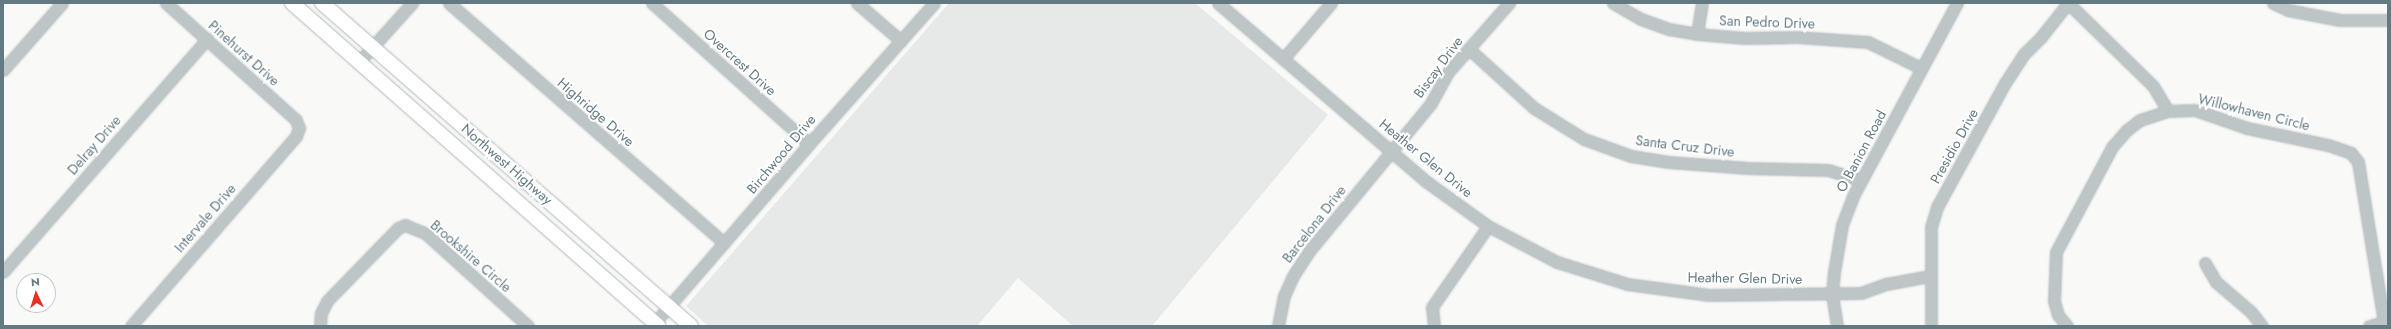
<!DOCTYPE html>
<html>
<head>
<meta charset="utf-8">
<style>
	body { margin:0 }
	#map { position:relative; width:2391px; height:329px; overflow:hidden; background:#f9f9f7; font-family:Jost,sans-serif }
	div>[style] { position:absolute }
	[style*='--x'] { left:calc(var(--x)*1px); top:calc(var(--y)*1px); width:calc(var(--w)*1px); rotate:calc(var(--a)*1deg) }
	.built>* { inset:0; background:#e7e9e8 }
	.roads { filter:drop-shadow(0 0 1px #b1b9bc) drop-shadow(0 0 1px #b1b9bc) }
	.minor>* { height:11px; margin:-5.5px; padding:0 5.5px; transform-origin:5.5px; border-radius:5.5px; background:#bdc5c7 }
	.major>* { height:14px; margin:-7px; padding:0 7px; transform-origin:7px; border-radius:7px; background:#fff }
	span { translate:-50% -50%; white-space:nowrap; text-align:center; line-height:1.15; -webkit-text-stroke:4px #fff; paint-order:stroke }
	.street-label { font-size:14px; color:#637a83 }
	.frame { position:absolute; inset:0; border:4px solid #637a83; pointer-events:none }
	.north { position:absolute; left:16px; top:273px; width:40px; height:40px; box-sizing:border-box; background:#fff; border:1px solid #c1cacd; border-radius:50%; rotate:356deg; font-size:11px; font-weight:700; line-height:16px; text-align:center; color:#637a83 }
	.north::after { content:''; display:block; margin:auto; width:14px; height:18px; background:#e93027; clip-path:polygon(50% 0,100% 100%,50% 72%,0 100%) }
</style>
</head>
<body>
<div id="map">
	<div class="built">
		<i style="clip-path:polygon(949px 3px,1195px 3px,1328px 115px,1152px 326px,1073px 326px,1018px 278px,977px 326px,708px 326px,686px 306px)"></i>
	</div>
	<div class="roads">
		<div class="minor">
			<i style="--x:449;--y:3;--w:365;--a:41.1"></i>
			<i style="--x:652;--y:3;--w:211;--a:41.9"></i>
			<i style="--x:857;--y:3;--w:58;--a:40.8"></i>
			<i style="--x:1218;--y:3;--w:275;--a:40.6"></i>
			<i style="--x:1427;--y:182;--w:75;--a:35.8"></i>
			<i style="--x:1488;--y:226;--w:78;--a:27.6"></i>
			<i style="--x:1557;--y:262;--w:73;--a:17.4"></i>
			<i style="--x:1627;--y:284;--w:83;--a:7.6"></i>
			<i style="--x:1709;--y:295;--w:152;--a:-0.8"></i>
			<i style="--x:1861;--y:293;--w:27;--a:-20"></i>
			<i style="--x:1886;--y:284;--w:45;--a:-10.3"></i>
			<i style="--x:1613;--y:3;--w:32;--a:30"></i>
			<i style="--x:1641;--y:19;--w:30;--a:20"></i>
			<i style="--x:1669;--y:29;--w:28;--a:10"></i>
			<i style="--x:1697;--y:34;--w:48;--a:4.8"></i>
			<i style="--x:1745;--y:38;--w:52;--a:-1.1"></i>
			<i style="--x:1797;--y:37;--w:71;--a:4"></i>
			<i style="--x:1868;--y:42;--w:59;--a:26.1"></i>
			<i style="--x:2068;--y:3;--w:119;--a:44.3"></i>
			<i style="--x:2153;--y:86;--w:29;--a:59"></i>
			<i style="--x:2273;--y:3;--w:17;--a:25"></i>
			<i style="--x:2288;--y:10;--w:53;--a:10.9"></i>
			<i style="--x:2340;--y:20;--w:48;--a:0"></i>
			<i style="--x:1697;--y:34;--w:31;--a:-81"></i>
			<i style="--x:1469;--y:49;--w:88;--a:42.2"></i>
			<i style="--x:1534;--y:108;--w:59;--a:31.8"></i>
			<i style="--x:1584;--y:139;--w:50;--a:19.9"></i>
			<i style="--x:1631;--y:156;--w:38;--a:9"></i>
			<i style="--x:1669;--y:162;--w:79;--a:4.3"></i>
			<i style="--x:1748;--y:168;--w:80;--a:1.4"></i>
			<i style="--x:1828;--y:170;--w:34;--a:17"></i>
			<i style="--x:1283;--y:59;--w:74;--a:-49.4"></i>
			<i style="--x:358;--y:63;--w:81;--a:-48"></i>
			<i style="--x:3;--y:70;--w:89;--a:-48.6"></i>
			<i style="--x:2205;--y:263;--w:22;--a:60"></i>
			<i style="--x:2216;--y:282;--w:46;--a:40.6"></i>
			<i style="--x:2251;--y:312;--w:18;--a:52"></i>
			<i style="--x:3;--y:272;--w:310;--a:-48.8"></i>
			<i style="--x:131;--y:326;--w:252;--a:-49"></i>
			<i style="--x:296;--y:136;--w:9;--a:-69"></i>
			<i style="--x:299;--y:128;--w:9;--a:-111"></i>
			<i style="--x:296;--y:120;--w:175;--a:-138"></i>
			<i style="--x:320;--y:326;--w:13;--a:-86"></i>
			<i style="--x:321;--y:313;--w:13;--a:-63"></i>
			<i style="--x:327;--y:301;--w:102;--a:-45.8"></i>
			<i style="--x:398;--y:228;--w:8;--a:-23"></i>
			<i style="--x:405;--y:225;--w:22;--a:22"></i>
			<i style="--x:425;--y:233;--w:139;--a:42.1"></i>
			<i style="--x:652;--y:326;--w:240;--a:-49.2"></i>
			<i style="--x:809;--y:144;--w:188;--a:-48.4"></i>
			<i style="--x:1278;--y:326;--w:31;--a:-79"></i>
			<i style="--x:1284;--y:296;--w:22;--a:-66"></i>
			<i style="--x:1293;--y:276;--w:31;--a:-57"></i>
			<i style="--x:1310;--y:250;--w:190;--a:-50.5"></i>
			<i style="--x:1431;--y:103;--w:37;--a:-61"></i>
			<i style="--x:1449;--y:71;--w:91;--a:-48.6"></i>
			<i style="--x:1434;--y:326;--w:19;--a:-96"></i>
			<i style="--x:1432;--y:307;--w:98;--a:-55.3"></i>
			<i style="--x:1837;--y:326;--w:32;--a:-99"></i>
			<i style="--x:1832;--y:294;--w:22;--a:-85"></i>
			<i style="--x:1834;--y:272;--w:48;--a:-80.3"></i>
			<i style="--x:1842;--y:225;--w:31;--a:-69"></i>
			<i style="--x:1853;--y:196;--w:219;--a:-61.7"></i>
			<i style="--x:1931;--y:326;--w:99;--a:-90"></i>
			<i style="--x:1931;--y:227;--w:21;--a:-73"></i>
			<i style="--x:1937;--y:207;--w:141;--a:-61.3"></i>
			<i style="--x:2005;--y:83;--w:35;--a:-57"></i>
			<i style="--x:2024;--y:54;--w:24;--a:-45"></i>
			<i style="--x:2041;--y:37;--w:43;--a:-51.5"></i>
			<i style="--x:2067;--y:326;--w:14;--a:-129"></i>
			<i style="--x:2058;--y:315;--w:15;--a:-106"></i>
			<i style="--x:2054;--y:301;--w:49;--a:-87.7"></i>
			<i style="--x:2056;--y:252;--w:119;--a:-61.9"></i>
			<i style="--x:2112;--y:147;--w:23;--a:-49"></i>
			<i style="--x:2127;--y:130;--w:16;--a:-38"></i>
			<i style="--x:2140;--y:120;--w:29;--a:-18"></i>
			<i style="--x:2168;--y:111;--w:27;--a:-2"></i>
			<i style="--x:2195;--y:110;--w:55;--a:19.1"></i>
			<i style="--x:2247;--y:128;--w:83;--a:11.9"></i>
			<i style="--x:2328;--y:145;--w:24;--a:19"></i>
			<i style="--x:2351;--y:153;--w:11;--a:52"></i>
			<i style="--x:2358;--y:162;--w:162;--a:80.8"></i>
			<i style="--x:2369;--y:326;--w:20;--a:-15"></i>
		</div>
		<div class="major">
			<i style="--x:292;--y:3;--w:488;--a:41.4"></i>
			<i style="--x:322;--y:3;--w:490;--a:41.2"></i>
		</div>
	</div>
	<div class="street-label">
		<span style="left:1767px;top:22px;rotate:2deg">San Pedro Drive</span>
		<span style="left:244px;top:53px;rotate:42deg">Pinehurst Drive</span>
		<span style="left:740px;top:62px;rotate:42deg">Overcrest Drive</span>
		<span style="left:1438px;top:67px;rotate:-54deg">Biscay Drive</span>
		<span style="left:596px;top:112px;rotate:41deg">Highridge Drive</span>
		<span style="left:2254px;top:112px;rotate:14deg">Willowhaven Circle</span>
		<span style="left:94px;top:145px;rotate:-49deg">Delray Drive</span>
		<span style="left:1685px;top:146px;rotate:7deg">Santa Cruz Drive</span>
		<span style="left:1954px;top:146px;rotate:-61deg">Presidio Drive</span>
		<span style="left:1861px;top:151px;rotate:-62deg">O Banion Road</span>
		<span style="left:781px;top:154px;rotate:-50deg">Birchwood Drive</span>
		<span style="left:1426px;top:158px;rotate:39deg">Heather Glen Drive</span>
		<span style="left:507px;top:164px;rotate:41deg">Northwest Highway</span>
		<span style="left:205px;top:218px;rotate:-49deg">Intervale Drive</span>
		<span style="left:1314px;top:224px;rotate:-52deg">Barcelona Drive</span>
		<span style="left:471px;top:256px;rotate:41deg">Brookshire Circle</span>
		<span style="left:1745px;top:278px;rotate:1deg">Heather Glen Drive</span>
	</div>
	<div class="frame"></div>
	<div class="north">N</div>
</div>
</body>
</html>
